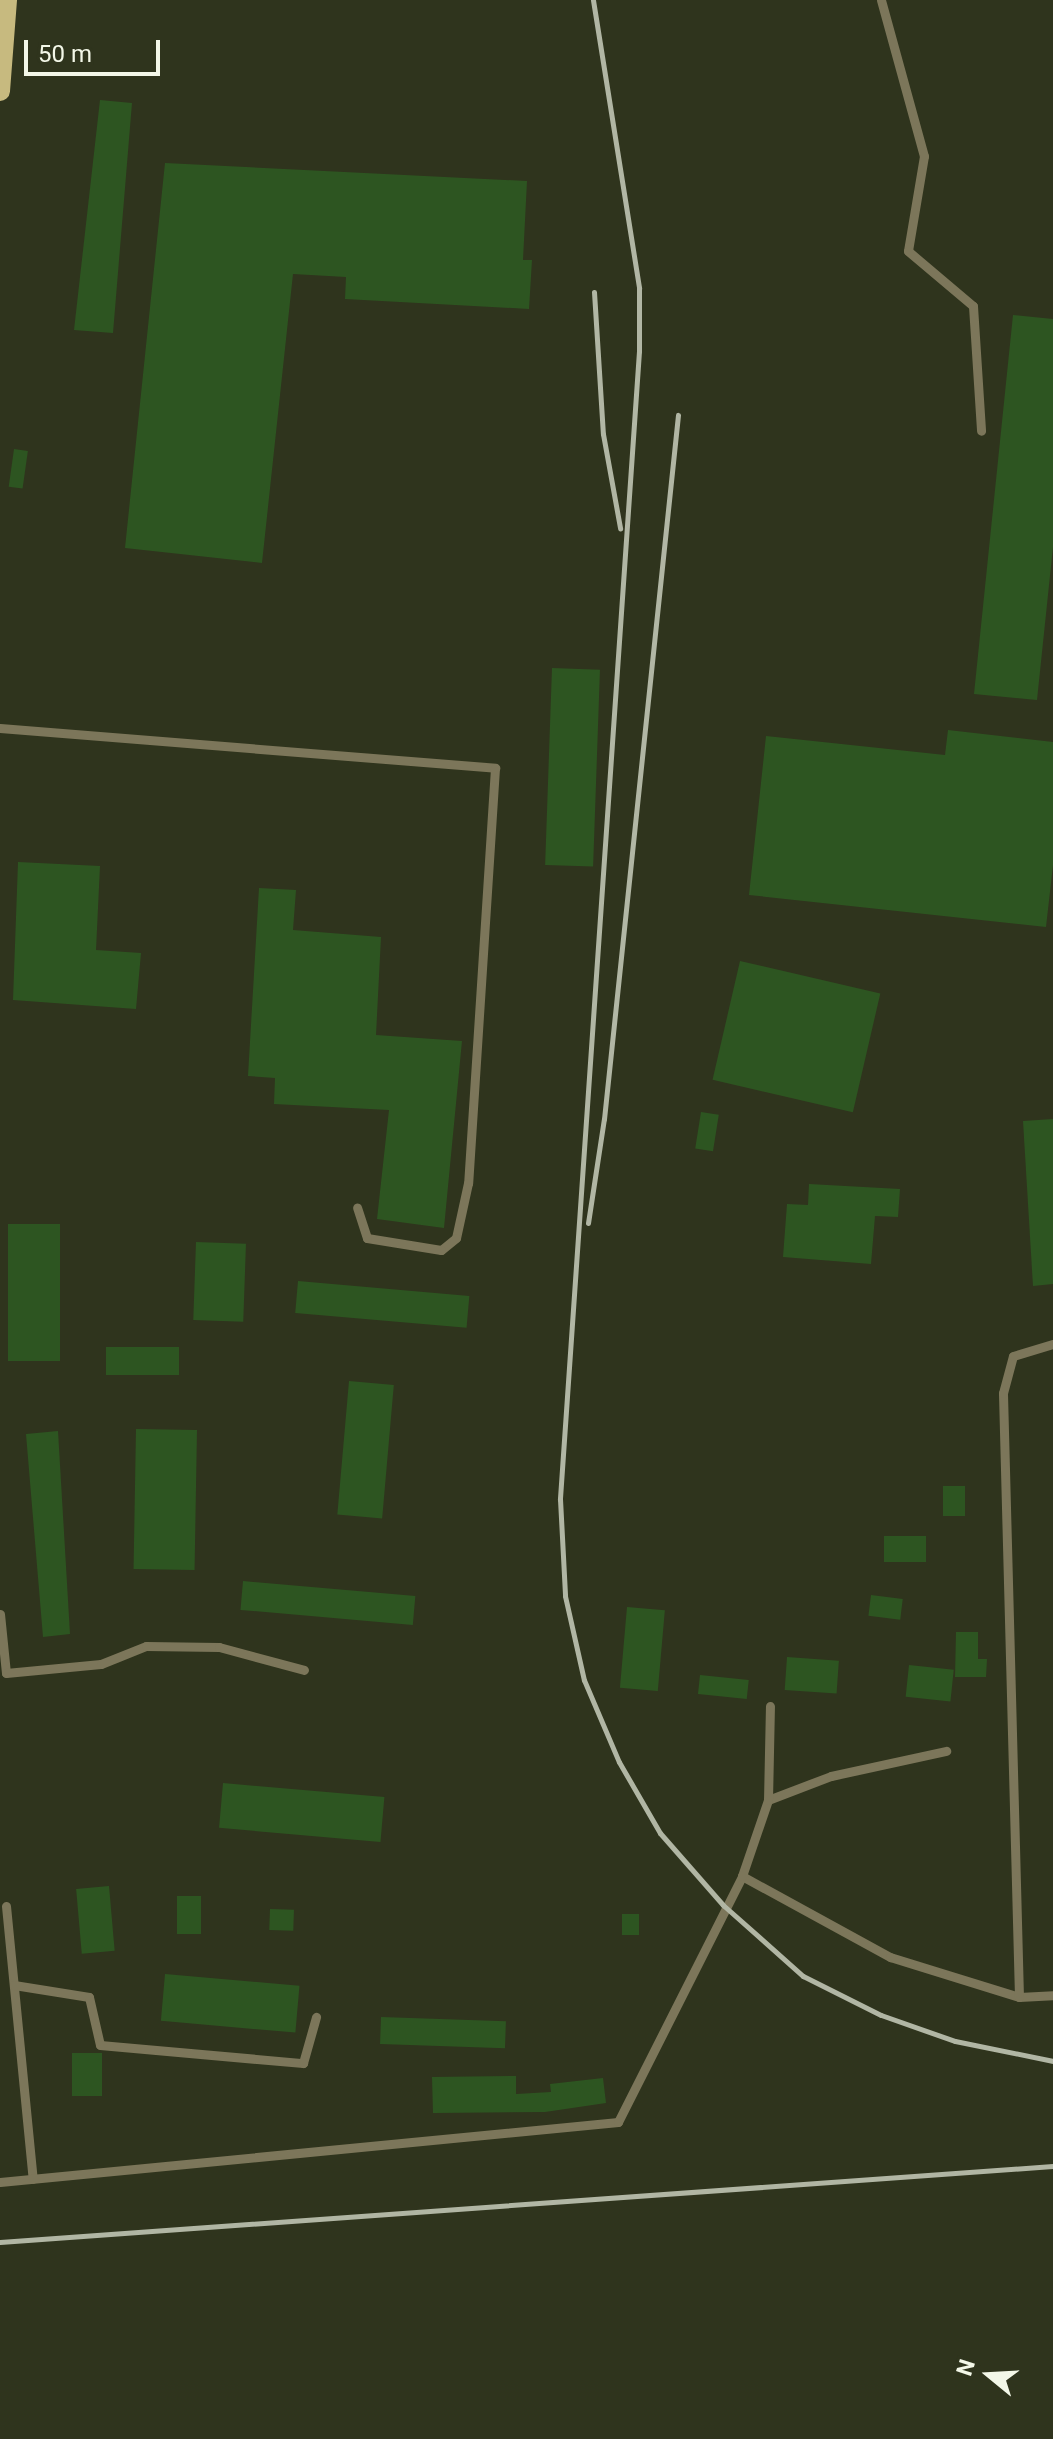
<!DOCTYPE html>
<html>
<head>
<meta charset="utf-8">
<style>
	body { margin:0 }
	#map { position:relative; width:1053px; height:2439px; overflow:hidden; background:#2f341d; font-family:Roboto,sans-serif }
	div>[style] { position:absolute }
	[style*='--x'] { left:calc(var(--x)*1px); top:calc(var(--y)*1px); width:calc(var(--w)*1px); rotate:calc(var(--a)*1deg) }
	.building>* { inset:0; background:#2d5521; transform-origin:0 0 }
	.service>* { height:9px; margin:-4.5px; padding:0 4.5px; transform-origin:4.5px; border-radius:4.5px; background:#7c765a }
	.primary>* { height:20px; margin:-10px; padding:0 10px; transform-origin:10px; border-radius:10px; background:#c7ba7f }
	.rail>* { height:5px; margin:-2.5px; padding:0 2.5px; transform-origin:2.5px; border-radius:2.5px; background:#b1b6a4 }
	span { translate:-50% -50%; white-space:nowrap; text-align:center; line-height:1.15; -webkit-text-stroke:6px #2f341d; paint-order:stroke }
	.north { position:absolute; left:949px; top:2335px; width:80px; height:80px; -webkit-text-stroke:6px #2f341d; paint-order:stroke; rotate:288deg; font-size:22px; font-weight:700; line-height:32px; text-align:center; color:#f3f7e8 }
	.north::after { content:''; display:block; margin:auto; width:28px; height:36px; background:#f3f7e8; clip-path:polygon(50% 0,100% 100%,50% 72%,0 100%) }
	.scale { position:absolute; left:24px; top:40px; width:136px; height:36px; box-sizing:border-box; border:4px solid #f3f7e8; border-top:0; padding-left:10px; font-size:24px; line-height:28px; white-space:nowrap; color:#f3f7e8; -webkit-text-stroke:6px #2f341d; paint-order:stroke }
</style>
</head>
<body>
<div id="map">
	<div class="building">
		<i style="clip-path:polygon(100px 100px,132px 103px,113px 333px,74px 330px)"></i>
		<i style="clip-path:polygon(165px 163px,527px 181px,523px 260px,532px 260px,529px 309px,345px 299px,346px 277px,293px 274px,262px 563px,125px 548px)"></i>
		<i style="clip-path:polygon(1013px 315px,1053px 319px,1053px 547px,1037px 700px,974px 694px)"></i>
		<i style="left:14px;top:449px;width:14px;height:38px;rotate:8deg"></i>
		<i style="left:552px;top:668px;width:48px;height:197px;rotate:2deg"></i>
		<i style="clip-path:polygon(948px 730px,1053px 742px,1053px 865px,1046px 927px,749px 895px,766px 736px,945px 755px)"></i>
		<i style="clip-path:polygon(18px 862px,100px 866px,96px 950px,141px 953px,136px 1009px,13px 1000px)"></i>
		<i style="clip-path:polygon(259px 888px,296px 890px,293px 930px,381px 937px,376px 1035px,462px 1041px,444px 1228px,377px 1219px,389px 1110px,274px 1104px,275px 1078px,248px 1076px)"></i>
		<i style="left:740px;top:961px;width:144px;height:122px;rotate:13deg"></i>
		<i style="left:701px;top:1112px;width:18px;height:37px;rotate:9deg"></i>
		<i style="clip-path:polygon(1053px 1119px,1053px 1284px,1033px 1286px,1023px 1121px)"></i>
		<i style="clip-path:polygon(809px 1184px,900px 1189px,898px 1217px,875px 1216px,871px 1264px,783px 1257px,787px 1204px,808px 1205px)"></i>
		<i style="left:8px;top:1224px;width:52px;height:137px"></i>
		<i style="left:196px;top:1242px;width:50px;height:78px;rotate:2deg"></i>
		<i style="left:298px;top:1281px;width:172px;height:32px;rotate:5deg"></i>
		<i style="left:106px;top:1347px;width:73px;height:28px"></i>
		<i style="left:349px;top:1381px;width:45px;height:134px;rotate:5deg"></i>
		<i style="left:136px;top:1429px;width:61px;height:140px;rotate:1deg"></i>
		<i style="clip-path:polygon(58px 1431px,70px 1634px,43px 1637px,26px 1434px)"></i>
		<i style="left:943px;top:1486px;width:22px;height:30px"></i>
		<i style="left:884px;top:1536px;width:42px;height:26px"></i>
		<i style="left:243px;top:1581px;width:173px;height:29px;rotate:5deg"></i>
		<i style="left:871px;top:1595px;width:32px;height:21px;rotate:7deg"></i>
		<i style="left:627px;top:1607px;width:38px;height:81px;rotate:5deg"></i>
		<i style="clip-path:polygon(956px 1632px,978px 1632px,978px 1659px,987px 1659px,986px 1677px,955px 1677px)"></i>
		<i style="left:787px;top:1657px;width:52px;height:33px;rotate:4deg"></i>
		<i style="left:909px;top:1665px;width:45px;height:32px;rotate:6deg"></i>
		<i style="left:700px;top:1675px;width:49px;height:19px;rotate:6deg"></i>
		<i style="left:223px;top:1783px;width:162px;height:45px;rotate:5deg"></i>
		<i style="left:109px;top:1886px;width:65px;height:33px;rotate:85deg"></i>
		<i style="left:177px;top:1896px;width:24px;height:38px"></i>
		<i style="left:270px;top:1909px;width:24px;height:21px;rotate:2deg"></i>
		<i style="left:622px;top:1914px;width:17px;height:21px"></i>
		<i style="left:165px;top:1974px;width:135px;height:47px;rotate:5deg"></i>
		<i style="left:381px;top:2017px;width:125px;height:27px;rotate:2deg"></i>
		<i style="left:72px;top:2053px;width:30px;height:43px"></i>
		<i style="clip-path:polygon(516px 2076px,516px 2094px,551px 2092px,550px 2084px,603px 2078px,606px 2103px,545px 2112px,433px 2113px,432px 2077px)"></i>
	</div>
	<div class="service">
		<i style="--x:881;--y:0;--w:162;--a:74.6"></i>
		<i style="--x:924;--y:156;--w:96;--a:99.6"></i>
		<i style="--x:908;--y:251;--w:85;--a:40.2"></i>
		<i style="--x:973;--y:306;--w:125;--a:86.3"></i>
		<i style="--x:0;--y:728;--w:497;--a:4.6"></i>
		<i style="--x:495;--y:768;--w:416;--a:93.7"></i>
		<i style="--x:468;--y:1183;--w:56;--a:102.3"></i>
		<i style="--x:456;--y:1238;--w:19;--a:141"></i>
		<i style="--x:441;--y:1250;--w:75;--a:-170.8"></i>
		<i style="--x:367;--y:1238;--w:32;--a:-108"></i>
		<i style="--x:0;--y:1614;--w:59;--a:84.2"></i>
		<i style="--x:6;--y:1673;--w:95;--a:-5.4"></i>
		<i style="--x:101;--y:1664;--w:48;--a:-21.8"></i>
		<i style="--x:146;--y:1646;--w:73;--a:0.8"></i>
		<i style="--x:219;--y:1647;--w:88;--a:15.1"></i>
		<i style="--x:768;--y:1800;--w:67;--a:-20.9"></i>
		<i style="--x:831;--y:1776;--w:118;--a:-12.3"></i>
		<i style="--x:742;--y:1876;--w:169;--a:28.7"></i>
		<i style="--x:890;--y:1957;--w:135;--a:17.2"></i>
		<i style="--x:1019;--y:1997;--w:34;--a:-3"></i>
		<i style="--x:6;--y:1906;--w:274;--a:84.4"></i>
		<i style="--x:14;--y:1985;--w:76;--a:9.1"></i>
		<i style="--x:89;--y:1997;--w:49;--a:77.1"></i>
		<i style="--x:100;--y:2045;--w:204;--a:5.1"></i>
		<i style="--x:303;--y:2063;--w:48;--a:-74.2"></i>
		<i style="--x:1019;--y:1997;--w:604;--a:-91.52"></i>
		<i style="--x:1003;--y:1393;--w:38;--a:-75"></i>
		<i style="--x:1013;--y:1356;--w:42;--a:-16.7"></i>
		<i style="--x:0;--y:2182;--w:621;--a:-5.55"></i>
		<i style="--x:618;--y:2122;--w:275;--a:-63.2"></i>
		<i style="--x:742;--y:1876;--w:80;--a:-71.1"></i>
		<i style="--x:768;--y:1800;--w:94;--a:-88.8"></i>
	</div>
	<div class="primary">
		<i style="--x:0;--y:91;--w:91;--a:-85.6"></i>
	</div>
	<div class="rail">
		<i style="--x:593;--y:0;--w:292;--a:80.9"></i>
		<i style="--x:639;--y:288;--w:63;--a:90"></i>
		<i style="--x:639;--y:351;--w:1151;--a:93.94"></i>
		<i style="--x:560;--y:1499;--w:97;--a:87"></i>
		<i style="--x:565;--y:1596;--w:86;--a:77.3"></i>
		<i style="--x:584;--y:1680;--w:89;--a:66.9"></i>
		<i style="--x:619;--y:1762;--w:82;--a:60"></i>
		<i style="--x:660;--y:1833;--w:96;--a:48.8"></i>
		<i style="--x:723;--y:1905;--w:107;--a:41.6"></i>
		<i style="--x:803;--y:1976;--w:87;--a:26.6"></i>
		<i style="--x:881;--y:2015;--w:78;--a:19.4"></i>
		<i style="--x:955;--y:2041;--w:100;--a:11.5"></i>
		<i style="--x:594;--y:292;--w:142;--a:86.4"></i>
		<i style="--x:603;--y:434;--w:96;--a:79.7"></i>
		<i style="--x:588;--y:1223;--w:105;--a:-81.3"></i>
		<i style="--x:604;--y:1119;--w:708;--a:-84"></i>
		<i style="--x:0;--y:2242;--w:1056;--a:-4.13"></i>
	</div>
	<div class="north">N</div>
	<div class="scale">50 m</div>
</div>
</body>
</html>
